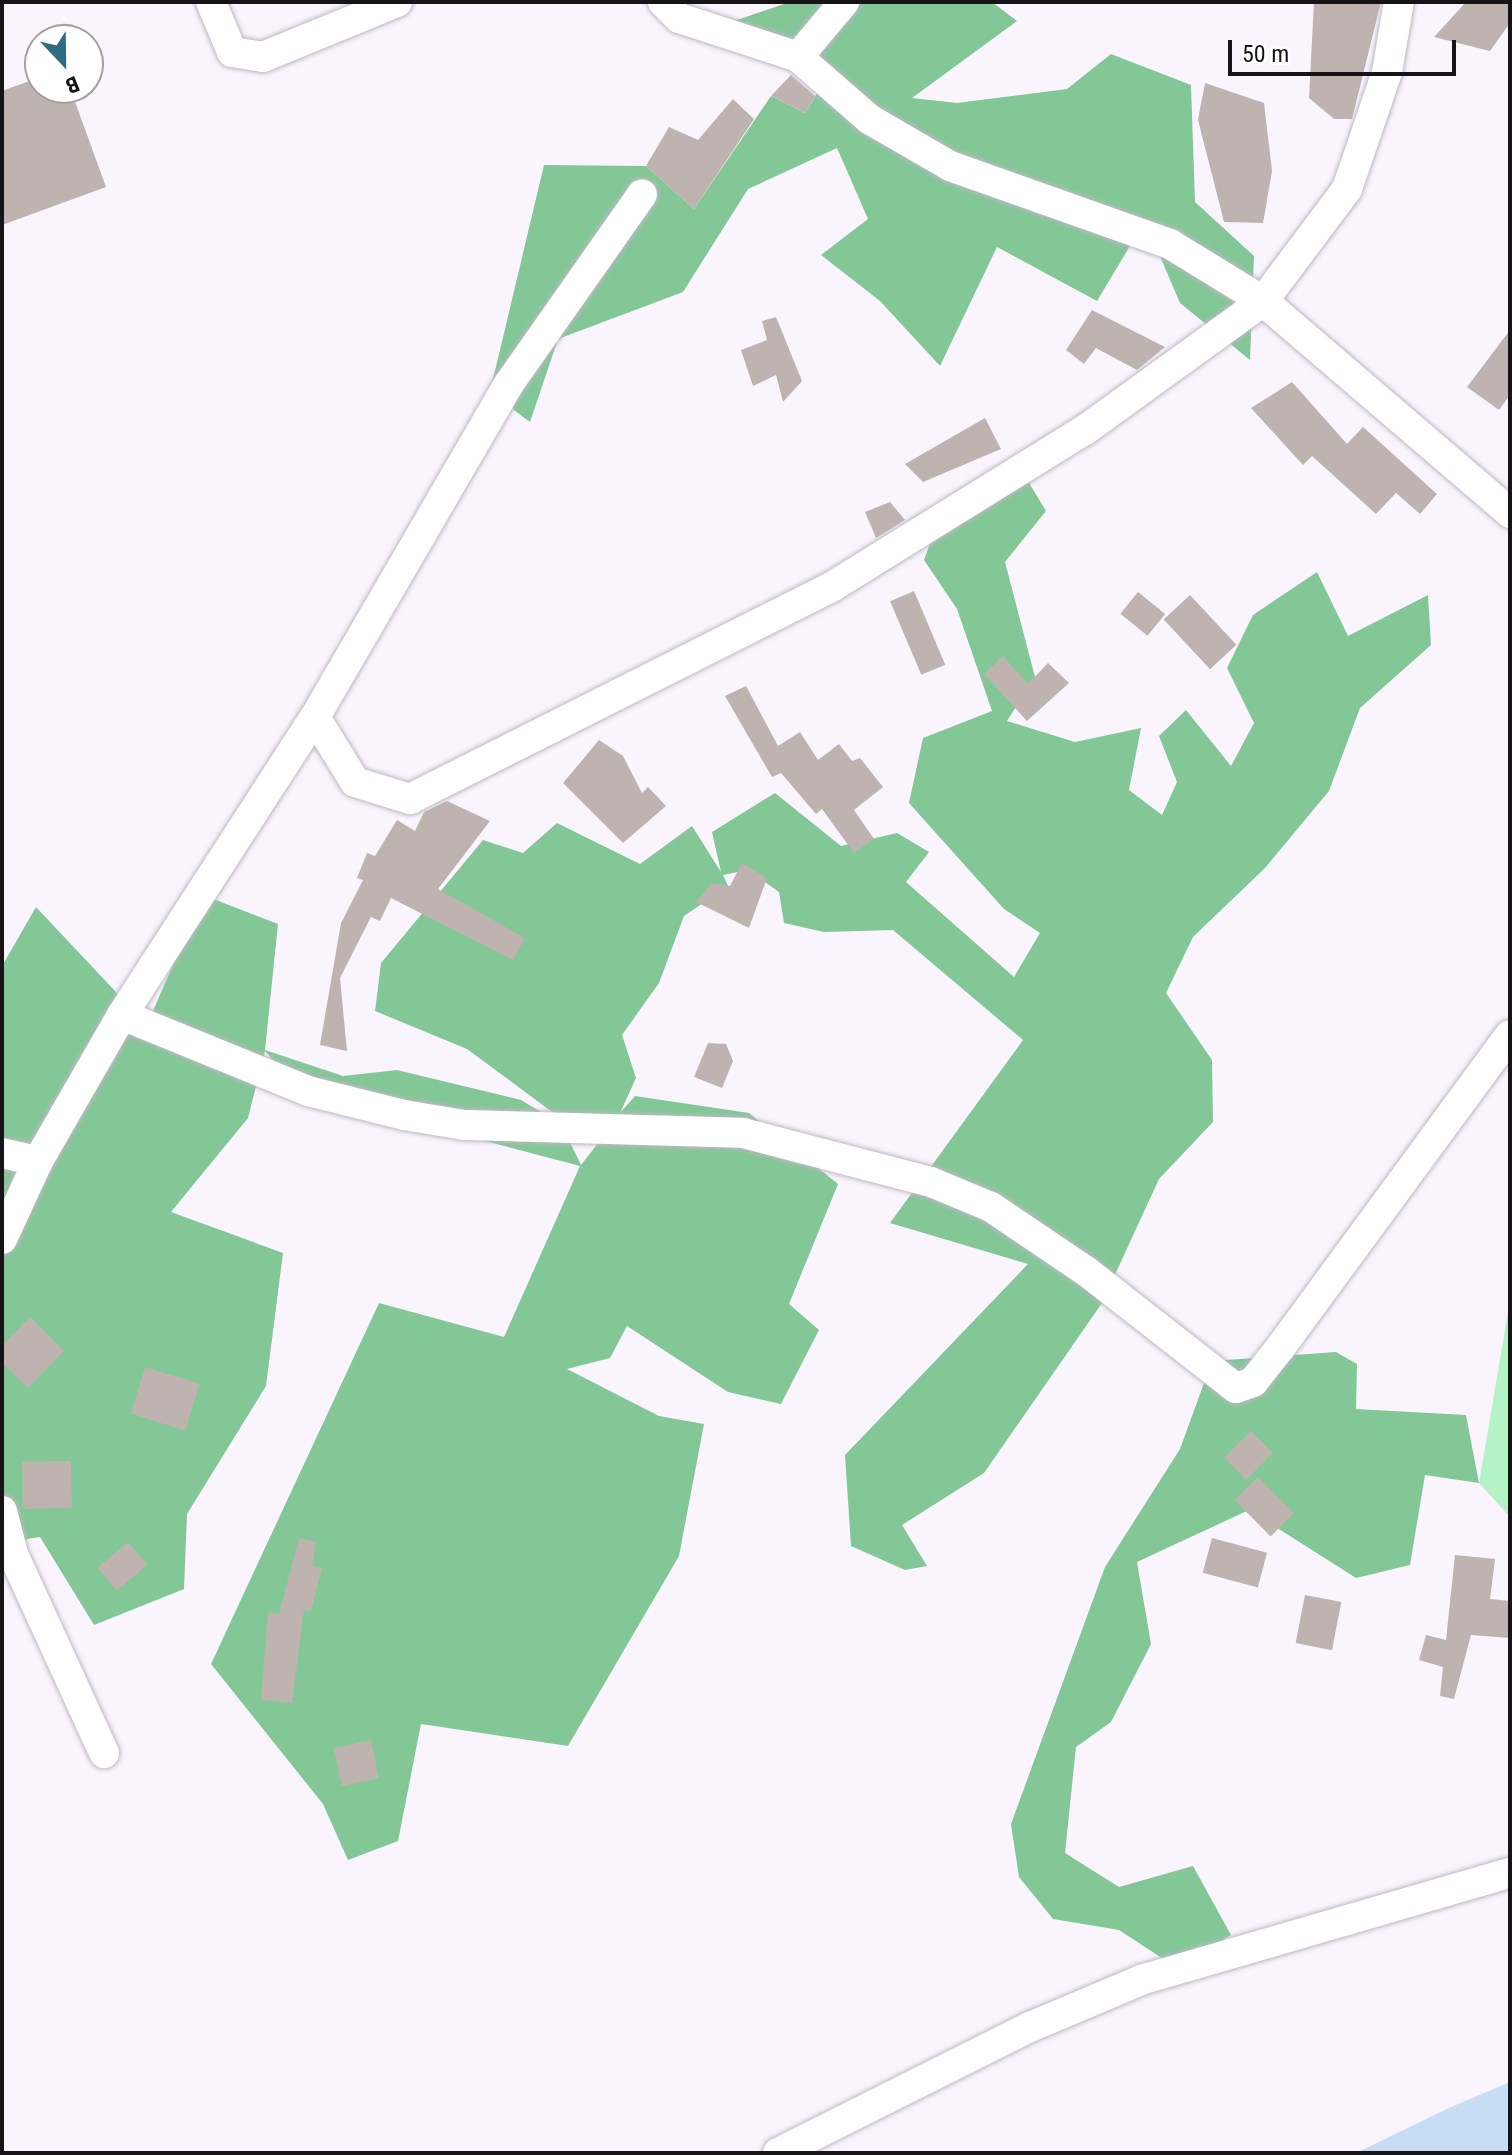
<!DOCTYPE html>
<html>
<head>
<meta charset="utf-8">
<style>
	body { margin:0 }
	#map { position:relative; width:1512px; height:2155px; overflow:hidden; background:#f9f4fe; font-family:"Roboto Condensed",sans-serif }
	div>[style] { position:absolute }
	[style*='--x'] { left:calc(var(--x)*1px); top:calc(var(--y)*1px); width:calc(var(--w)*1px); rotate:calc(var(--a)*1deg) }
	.green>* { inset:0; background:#b5f3c6 }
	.forest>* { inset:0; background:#83c797 }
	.water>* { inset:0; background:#c7ddf3 }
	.building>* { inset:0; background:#beb3af; transform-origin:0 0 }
	.roads { filter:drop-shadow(0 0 2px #bdb8c1) drop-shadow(0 0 2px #bdb8c1) }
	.minor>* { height:30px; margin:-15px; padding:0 15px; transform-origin:15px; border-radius:15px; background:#fff }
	span { translate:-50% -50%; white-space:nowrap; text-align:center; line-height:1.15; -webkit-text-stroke:6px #fff; paint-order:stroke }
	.frame { position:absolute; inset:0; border:4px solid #161417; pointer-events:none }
	.north { position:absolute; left:24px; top:24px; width:80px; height:80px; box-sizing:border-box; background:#fff; border:2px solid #a2a1a2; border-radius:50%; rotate:158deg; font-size:22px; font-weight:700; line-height:32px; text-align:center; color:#161417 }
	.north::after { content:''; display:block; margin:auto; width:28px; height:36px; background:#2d6c81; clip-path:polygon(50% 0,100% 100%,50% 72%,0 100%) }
	.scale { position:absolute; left:1228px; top:40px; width:228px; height:36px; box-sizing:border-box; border:4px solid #161417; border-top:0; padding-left:10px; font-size:24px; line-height:28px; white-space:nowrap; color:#161417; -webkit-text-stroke:6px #fff; paint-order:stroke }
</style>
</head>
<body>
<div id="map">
	<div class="green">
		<i style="clip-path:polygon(1508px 1312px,1510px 1313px,1510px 1517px,1479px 1483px)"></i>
	</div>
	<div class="forest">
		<i style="clip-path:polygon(790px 2px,992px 2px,1017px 21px,912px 98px,957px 103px,1067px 89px,1111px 54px,1191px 85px,1195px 202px,1254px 256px,1250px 360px,1180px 303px,1145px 221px,1097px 301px,997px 247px,940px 366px,880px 301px,821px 255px,868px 219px,837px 148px,748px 189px,683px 292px,558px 339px,530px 422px,490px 392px,544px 165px,646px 166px,694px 209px,771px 96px,805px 113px,830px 72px,728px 23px)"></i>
		<i style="clip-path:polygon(1014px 458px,1046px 511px,1005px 562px,1035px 677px,1007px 721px,1075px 742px,1141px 728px,1129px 790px,1162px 815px,1177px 782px,1159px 736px,1186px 710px,1231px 766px,1254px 723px,1227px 668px,1253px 615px,1317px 572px,1348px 636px,1428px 595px,1431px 645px,1360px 708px,1329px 791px,1265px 868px,1193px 937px,1166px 993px,1212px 1060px,1213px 1122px,1159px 1179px,1102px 1303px,984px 1473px,902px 1525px,927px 1566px,905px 1570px,851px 1546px,845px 1455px,1028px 1264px,890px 1223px,1023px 1040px,893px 930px,824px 932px,784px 923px,779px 892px,748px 870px,723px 875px,728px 886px,684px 916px,659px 983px,622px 1035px,636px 1078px,620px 1113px,635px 1096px,749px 1113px,838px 1184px,789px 1304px,819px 1330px,781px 1404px,728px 1392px,627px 1326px,610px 1358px,567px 1369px,659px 1416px,704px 1424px,679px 1556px,568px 1746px,421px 1724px,398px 1841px,348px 1860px,323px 1804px,211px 1664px,379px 1303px,504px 1337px,580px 1166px,330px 1100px,287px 1076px,265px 1051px,248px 1118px,171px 1212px,283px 1253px,266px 1386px,187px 1514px,184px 1589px,94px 1625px,40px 1537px,2px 1543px,2px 966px,36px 907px,147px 1025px,203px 895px,278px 924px,265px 1050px,343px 1076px,397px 1070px,521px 1100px,561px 1124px,581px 1165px,617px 1119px,571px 1126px,467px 1049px,375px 1011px,381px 963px,483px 840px,523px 853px,557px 823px,640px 864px,692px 826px,721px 872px,712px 832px,775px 793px,841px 846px,897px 833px,929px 852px,906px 882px,1014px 977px,1040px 933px,1004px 909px,909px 803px,923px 738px,992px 711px,957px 609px,924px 560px,946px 500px)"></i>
		<i style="clip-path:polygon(1336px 1352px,1357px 1364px,1356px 1409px,1466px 1415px,1479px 1483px,1425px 1475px,1410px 1565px,1356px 1578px,1249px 1510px,1137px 1562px,1151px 1644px,1111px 1722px,1076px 1747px,1065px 1853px,1119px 1887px,1193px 1866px,1231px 1935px,1177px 1968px,1119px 1930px,1053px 1919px,1019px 1877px,1011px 1824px,1105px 1567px,1180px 1449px,1212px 1361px)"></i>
	</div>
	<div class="water">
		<i style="clip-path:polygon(1510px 2082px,1510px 2153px,1356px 2153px,1451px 2107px)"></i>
	</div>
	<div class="building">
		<i style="clip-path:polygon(1314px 2px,1381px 2px,1352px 119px,1334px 119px,1309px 98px)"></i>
		<i style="clip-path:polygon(1466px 2px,1510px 2px,1510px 23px,1490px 51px,1434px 37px)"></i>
		<i style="clip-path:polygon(791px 75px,815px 96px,805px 113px,771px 96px)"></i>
		<i style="clip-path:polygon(40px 77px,40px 88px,70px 88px,106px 187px,2px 225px,2px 91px)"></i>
		<i style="clip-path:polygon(1205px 83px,1264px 103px,1272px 171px,1263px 223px,1224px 222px,1198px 120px)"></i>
		<i style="clip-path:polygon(733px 99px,754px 119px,694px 209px,646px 166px,669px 127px,698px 140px)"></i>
		<i style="clip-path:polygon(1092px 310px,1165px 347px,1137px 370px,1096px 348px,1084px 364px,1066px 350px)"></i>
		<i style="clip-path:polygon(776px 317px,802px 381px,783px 402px,776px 375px,753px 386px,741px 350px,767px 340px,762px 321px)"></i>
		<i style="clip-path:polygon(1510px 330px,1510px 395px,1499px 410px,1467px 387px)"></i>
		<i style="clip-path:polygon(1292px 382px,1347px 444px,1363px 427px,1437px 494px,1420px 514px,1396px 493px,1376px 514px,1312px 456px,1303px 465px,1251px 408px)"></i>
		<i style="clip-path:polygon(985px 418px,1001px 449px,923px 482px,905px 464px)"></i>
		<i style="clip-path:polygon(890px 502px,905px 520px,876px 538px,865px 512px)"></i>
		<i style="left:914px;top:591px;width:80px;height:26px;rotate:67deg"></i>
		<i style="left:1138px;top:592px;width:35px;height:28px;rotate:39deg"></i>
		<i style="left:1190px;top:595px;width:68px;height:36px;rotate:47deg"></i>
		<i style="clip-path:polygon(1003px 656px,1028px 684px,1048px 663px,1069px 683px,1027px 721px,984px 674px)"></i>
		<i style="clip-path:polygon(746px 686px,778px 746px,800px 732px,818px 760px,839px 744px,852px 761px,860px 758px,883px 787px,854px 810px,874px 839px,854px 853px,822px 809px,816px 814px,781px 773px,772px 777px,725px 696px)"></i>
		<i style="clip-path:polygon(599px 740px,623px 756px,642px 793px,648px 787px,666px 806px,623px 843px,563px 783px)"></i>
		<i style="clip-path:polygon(447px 801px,490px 821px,438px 889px,525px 938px,513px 960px,391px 898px,380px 921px,371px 917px,340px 978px,347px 1051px,320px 1045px,341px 923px,363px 880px,357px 878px,367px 853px,375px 856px,397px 820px,415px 831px,424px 812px)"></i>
		<i style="clip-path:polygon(742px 863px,767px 878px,749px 928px,696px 902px,712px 883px,730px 886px)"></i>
		<i style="clip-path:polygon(708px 1043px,726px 1044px,733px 1061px,722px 1088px,694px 1077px)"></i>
		<i style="clip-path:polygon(30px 1317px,64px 1351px,28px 1388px,2px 1363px,2px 1346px)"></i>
		<i style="left:145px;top:1367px;width:57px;height:49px;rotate:17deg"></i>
		<i style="left:1251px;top:1431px;width:31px;height:38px;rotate:45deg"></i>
		<i style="left:71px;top:1461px;width:47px;height:49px;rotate:89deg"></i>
		<i style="left:1258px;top:1477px;width:51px;height:33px;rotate:45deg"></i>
		<i style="clip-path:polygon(299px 1538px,316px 1542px,312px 1566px,322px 1568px,311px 1611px,304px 1610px,292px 1703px,261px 1700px,268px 1612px,279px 1614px)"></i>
		<i style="left:1212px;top:1538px;width:57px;height:36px;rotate:15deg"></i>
		<i style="left:128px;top:1542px;width:30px;height:40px;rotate:50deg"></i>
		<i style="clip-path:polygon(1455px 1555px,1495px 1559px,1490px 1599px,1510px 1601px,1510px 1638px,1471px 1635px,1454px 1699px,1440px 1696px,1443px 1667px,1419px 1660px,1426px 1635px,1446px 1640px)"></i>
		<i style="left:1305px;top:1595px;width:37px;height:49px;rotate:11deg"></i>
		<i style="left:371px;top:1740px;width:39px;height:38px;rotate:78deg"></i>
	</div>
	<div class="roads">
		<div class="minor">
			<i style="--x:211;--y:2;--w:54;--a:67.2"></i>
			<i style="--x:232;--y:52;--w:31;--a:9"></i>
			<i style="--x:263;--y:57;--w:145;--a:-22.3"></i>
			<i style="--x:663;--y:2;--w:23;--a:45"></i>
			<i style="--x:679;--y:18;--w:125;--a:18.1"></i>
			<i style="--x:798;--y:57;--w:94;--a:41.1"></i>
			<i style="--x:869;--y:119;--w:94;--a:30.1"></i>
			<i style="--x:950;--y:166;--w:233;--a:19.5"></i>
			<i style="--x:1170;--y:244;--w:109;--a:31.5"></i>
			<i style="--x:1263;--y:301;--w:140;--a:-53.1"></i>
			<i style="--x:1347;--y:189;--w:124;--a:-71.1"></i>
			<i style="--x:1387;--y:72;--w:71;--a:-80.3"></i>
			<i style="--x:798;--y:57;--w:72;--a:-50.1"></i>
			<i style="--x:315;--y:717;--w:384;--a:-59.8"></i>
			<i style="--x:508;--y:385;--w:233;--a:-54.9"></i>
			<i style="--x:122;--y:1015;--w:201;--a:22.2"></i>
			<i style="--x:308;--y:1091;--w:99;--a:14"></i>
			<i style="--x:404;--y:1115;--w:61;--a:9.5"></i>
			<i style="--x:464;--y:1125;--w:279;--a:1.6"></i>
			<i style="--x:743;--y:1133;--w:194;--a:14.6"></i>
			<i style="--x:931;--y:1182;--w:65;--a:22.6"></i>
			<i style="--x:991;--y:1207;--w:115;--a:34"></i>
			<i style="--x:1086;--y:1271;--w:190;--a:38"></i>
			<i style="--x:1236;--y:1388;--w:18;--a:-19"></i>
			<i style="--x:1253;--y:1382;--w:43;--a:-51.5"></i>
			<i style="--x:1280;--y:1348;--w:388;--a:-53.7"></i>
			<i style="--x:2;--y:1153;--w:37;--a:13"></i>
			<i style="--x:38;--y:1161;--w:168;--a:-60.1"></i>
			<i style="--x:122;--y:1015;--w:355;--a:-57.1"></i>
			<i style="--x:315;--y:717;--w:76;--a:58.4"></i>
			<i style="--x:355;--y:782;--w:58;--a:17.2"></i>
			<i style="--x:410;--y:799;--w:474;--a:-26.7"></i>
			<i style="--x:833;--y:586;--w:296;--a:-31.8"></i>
			<i style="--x:1085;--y:430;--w:220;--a:-35.9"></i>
			<i style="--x:1263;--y:301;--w:326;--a:40.6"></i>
			<i style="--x:2;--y:1239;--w:86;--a:-65.2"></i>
			<i style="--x:2;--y:1511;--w:44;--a:75.7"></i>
			<i style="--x:13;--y:1554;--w:219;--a:65.4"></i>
			<i style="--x:778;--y:2153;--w:282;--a:-26.6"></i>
			<i style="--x:1030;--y:2027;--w:121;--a:-22.9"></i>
			<i style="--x:1141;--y:1980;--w:384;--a:-16.2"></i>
		</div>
	</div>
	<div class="frame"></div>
	<div class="north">B</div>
	<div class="scale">50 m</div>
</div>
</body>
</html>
